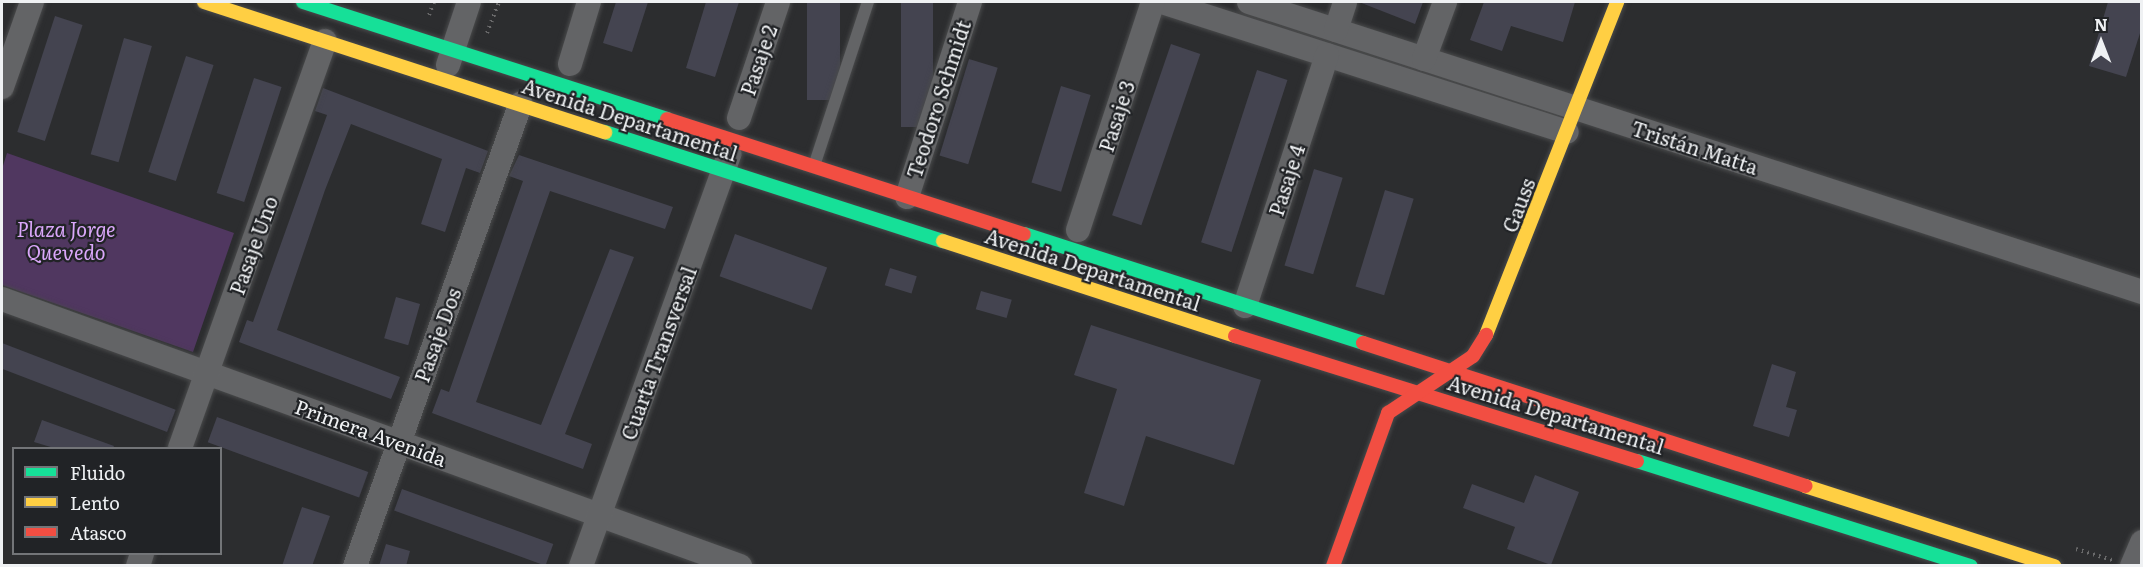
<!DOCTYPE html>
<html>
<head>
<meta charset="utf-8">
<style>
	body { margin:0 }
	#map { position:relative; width:2143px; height:567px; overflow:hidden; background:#2c2d2f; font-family:Literata,serif }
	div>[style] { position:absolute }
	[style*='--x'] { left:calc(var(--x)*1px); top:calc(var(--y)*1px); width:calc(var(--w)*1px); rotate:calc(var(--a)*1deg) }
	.green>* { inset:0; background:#503760 }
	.building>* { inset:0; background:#444450; transform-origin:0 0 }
	.path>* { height:4px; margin-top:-2px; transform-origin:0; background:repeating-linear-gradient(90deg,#6a6a6b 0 1.5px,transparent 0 6px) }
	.roads { filter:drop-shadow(0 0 2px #494a4b) drop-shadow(0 0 2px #494a4b) }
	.lane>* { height:12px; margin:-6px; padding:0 6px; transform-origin:6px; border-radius:6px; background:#636466 }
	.street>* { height:24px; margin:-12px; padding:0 12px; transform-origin:12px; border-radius:12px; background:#636466 }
	.fast>* { height:14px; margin:-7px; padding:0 7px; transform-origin:7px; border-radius:7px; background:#16e098 }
	.slow>* { height:14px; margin:-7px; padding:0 7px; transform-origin:7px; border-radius:7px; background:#ffcf43 }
	.jam>* { height:14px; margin:-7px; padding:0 7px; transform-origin:7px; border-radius:7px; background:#f24e42 }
	span { translate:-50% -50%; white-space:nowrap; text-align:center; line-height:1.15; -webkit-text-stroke:4.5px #212326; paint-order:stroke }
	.street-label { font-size:20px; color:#eff1f3 }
	.park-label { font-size:20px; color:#daa7fa; font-style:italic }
	.frame { position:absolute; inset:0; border:3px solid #eff1f3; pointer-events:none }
	.legend { position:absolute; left:12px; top:447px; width:210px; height:108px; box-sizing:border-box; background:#212326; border:2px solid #737578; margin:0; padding:8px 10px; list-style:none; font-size:18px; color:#eff1f3 }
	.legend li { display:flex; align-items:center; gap:12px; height:30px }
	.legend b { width:30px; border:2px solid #737578 }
	.north { position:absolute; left:2071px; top:12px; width:60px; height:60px; -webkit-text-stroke:4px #212326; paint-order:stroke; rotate:0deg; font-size:16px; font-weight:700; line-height:24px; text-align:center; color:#eff1f3 }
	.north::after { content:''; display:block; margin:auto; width:21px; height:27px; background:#eff1f3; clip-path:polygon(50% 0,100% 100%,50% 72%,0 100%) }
</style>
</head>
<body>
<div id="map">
	<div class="green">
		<i style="clip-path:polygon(7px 153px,234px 233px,193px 352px,2px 285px,2px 169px)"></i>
	</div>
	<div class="building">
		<i style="clip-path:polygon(616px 2px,648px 2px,632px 52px,603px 43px)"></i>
		<i style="clip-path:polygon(706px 2px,739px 2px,715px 77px,686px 68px)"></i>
		<i style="left:807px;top:2px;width:33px;height:98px"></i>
		<i style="left:901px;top:2px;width:32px;height:125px"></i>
		<i style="clip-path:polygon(1359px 2px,1423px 2px,1415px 24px)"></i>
		<i style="clip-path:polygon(1484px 2px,1575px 2px,1563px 42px,1511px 26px,1502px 51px,1470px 40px)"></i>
		<i style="clip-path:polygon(2108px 2px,2142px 2px,2142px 27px,2126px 77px,2089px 66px)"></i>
		<i style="left:55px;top:16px;width:29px;height:122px;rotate:18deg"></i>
		<i style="left:124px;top:38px;width:29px;height:121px;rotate:16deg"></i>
		<i style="left:1171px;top:44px;width:31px;height:181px;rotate:19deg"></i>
		<i style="left:186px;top:56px;width:29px;height:122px;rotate:18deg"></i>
		<i style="left:969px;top:59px;width:30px;height:101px;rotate:17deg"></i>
		<i style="left:1257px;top:70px;width:32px;height:181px;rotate:18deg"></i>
		<i style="left:254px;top:78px;width:29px;height:121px;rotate:18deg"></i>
		<i style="left:1061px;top:86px;width:31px;height:101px;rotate:17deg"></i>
		<i style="clip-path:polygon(323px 88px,488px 151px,480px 173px,466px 168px,445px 232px,421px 224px,442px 159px,351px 124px,325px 190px,277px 330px,400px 377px,391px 399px,239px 342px,247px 320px,253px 322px,327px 115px,315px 111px)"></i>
		<i style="clip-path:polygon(519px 155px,673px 207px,665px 229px,550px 191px,476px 402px,541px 425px,610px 249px,634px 257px,565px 434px,592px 444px,583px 469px,432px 413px,441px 389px,449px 392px,523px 181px,509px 176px)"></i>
		<i style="left:1314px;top:169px;width:30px;height:101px;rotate:17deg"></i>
		<i style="left:1385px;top:190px;width:30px;height:101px;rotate:17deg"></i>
		<i style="left:735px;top:234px;width:98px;height:45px;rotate:20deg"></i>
		<i style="left:890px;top:268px;width:28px;height:18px;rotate:17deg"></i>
		<i style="left:981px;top:291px;width:32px;height:19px;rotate:16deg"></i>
		<i style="left:396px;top:297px;width:25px;height:43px;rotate:16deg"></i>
		<i style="clip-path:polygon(1091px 325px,1261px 380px,1234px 465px,1146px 436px,1124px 506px,1084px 493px,1117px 389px,1074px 375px)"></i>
		<i style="left:2px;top:343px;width:186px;height:24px;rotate:21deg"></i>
		<i style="clip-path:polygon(1772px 364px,1796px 372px,1786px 407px,1797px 410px,1789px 437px,1753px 426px)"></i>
		<i style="left:217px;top:417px;width:161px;height:27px;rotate:20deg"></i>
		<i style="clip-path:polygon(42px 420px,114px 446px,113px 448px,54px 448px,34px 442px)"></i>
		<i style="clip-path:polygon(1535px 475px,1579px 492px,1551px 565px,1507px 549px,1515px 527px,1463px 508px,1472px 484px,1524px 503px)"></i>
		<i style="left:402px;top:489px;width:161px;height:23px;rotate:20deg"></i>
		<i style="clip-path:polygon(302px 507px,330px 516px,312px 566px,282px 566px)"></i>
		<i style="clip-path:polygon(386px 544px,410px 551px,406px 566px,379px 566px)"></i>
	</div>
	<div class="path">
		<i style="--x:429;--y:15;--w:14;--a:-69"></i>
		<i style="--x:487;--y:33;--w:33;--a:-69"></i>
		<i style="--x:2076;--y:549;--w:38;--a:17"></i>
	</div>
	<div class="roads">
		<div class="lane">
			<i style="--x:814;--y:166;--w:173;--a:-71.8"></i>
		</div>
		<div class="street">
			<i style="--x:1162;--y:2;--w:425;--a:17.8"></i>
			<i style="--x:1249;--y:2;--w:939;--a:17.99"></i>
			<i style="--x:1336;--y:30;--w:29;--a:-72"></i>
			<i style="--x:1424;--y:59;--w:61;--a:-69.8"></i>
			<i style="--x:570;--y:64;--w:65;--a:-73"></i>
			<i style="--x:448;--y:65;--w:66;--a:-71.6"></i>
			<i style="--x:2;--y:87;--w:90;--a:-70.6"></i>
			<i style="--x:739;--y:118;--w:122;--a:-71.4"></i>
			<i style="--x:907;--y:197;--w:205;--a:-72.1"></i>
			<i style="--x:1078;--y:230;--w:240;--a:-71.8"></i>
			<i style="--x:2;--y:299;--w:785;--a:19.89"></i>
			<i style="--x:1245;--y:306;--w:264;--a:-71.9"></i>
			<i style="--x:180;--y:448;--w:432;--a:-70.4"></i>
			<i style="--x:138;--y:566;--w:13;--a:-72"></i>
			<i style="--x:355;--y:566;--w:491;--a:-70.3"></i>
			<i style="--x:581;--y:566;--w:438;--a:-70.2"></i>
			<i style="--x:2132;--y:566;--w:26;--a:-67"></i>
		</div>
		<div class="fast">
			<i style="--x:303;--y:2;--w:382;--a:17.8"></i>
			<i style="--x:605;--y:132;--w:355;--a:17.9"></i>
			<i style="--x:1024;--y:234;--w:356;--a:17.8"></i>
			<i style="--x:1637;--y:461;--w:350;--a:17.5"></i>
		</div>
		<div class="slow">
			<i style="--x:204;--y:2;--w:422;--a:18"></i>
			<i style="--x:943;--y:241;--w:307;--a:18"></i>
			<i style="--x:1486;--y:335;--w:358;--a:-68.5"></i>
			<i style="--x:1805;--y:486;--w:262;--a:17.8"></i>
		</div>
		<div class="jam">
			<i style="--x:667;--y:119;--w:375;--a:17.9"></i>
			<i style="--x:1235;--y:336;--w:421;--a:17.3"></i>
			<i style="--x:1363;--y:343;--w:465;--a:17.9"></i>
			<i style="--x:1333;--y:566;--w:163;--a:-70.2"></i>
			<i style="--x:1388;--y:413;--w:102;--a:-33.8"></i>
			<i style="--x:1473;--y:356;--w:25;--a:-58"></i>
		</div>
	</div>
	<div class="street-label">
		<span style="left:758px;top:60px;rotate:-71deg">Pasaje 2</span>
		<span style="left:938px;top:99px;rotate:-72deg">Teodoro Schmidt</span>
		<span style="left:1116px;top:116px;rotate:-72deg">Pasaje 3</span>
		<span style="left:630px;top:119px;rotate:18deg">Avenida Departamental</span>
		<span style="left:1695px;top:147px;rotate:18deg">Tristán Matta</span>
		<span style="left:1286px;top:180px;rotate:-72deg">Pasaje 4</span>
		<span style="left:1518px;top:205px;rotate:-69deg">Gauss</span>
		<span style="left:253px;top:245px;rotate:-70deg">Pasaje Uno</span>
		<span style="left:1093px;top:269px;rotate:18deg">Avenida Departamental</span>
		<span style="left:437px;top:335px;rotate:-70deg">Pasaje Dos</span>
		<span style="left:658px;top:353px;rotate:-70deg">Cuarta Transversal</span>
		<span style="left:1556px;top:414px;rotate:17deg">Avenida Departamental</span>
		<span style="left:371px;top:432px;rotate:20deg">Primera Avenida</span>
	</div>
	<div class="park-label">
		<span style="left:66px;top:240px">Plaza Jorge<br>Quevedo</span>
	</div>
	<div class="frame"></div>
	<ul class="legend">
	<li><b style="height:8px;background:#16e098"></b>Fluido</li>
	<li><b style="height:8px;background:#ffcf43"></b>Lento</li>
	<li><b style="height:8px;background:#f24e42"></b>Atasco</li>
	</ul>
	<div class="north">N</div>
</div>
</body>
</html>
